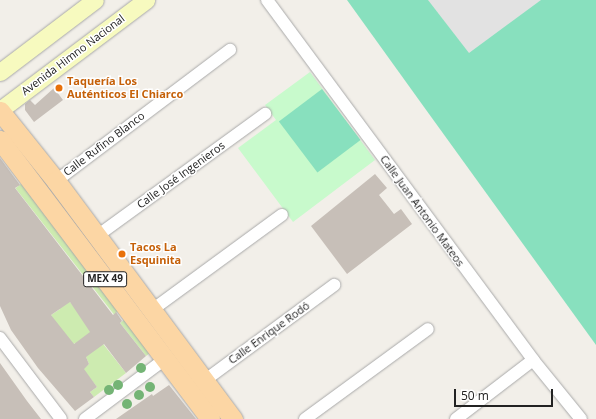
<!DOCTYPE html>
<html>
<head>
<meta charset="utf-8">
<style>
	body { margin:0 }
	#map { position:relative; width:596px; height:419px; overflow:hidden; background:#f2efe9; font-family:"Open Sans",sans-serif }
	div>[style] { position:absolute }
	[style*='--x'] { left:calc(var(--x)*1px); top:calc(var(--y)*1px); width:calc(var(--w)*1px); rotate:calc(var(--a)*1deg) }
	.grass>* { inset:0; background:#cdebb0; transform-origin:0 0 }
	.park>* { inset:0; background:#c8facc }
	.pitch>* { inset:0; background:#88e0be; transform-origin:0 0 }
	.parking>* { inset:0; background:#e2e2e2 }
	.building>* { inset:0; background:#c7bfb8 }
	.roads { filter:drop-shadow(0 0 1px #a9a9a9) drop-shadow(0 0 1px #a9a9a9) }
	.street>* { height:12px; margin:-6px; padding:0 6px; transform-origin:6px; border-radius:6px; background:#fff }
	.secondary>* { height:17px; margin:-8.5px; padding:0 8.5px; transform-origin:8.5px; border-radius:8.5px; background:#f7fabf }
	.primary>* { height:19px; margin:-9.5px; padding:0 9.5px; transform-origin:9.5px; border-radius:9.5px; background:#fcd6a4 }
	.trees>* { width:10px; height:10px; margin:-5px; border-radius:50%; background:#74b475 }
	.dots>* { width:11px; height:11px; translate:-50% -50%; box-sizing:border-box; border:2px solid #fff; border-radius:50% }
	span { translate:-50% -50%; white-space:nowrap; text-align:center; line-height:1.15; -webkit-text-stroke:3px #fff; paint-order:stroke }
	.shield-label span { padding:1px 3px; background:#fff; border:1px solid; border-radius:3px; -webkit-text-stroke-width:0 }
	.shield-label { font-size:10px; color:#222; font-weight:700 }
	.street-label { font-size:11px; color:#222 }
	.food-label { font-size:11px; color:#c56008; font-weight:700 }
	.left { translate:0 -50%; text-align:left }
	.scale { position:absolute; left:454px; top:389px; width:99px; height:18px; box-sizing:border-box; border:2px solid #222; border-top:0; padding-left:5px; font-size:12px; line-height:14px; white-space:nowrap; color:#222; -webkit-text-stroke:3px #fff; paint-order:stroke }
</style>
</head>
<body>
<div id="map">
	<div class="grass">
		<i style="left:21px;top:184px;width:160px;height:7px;rotate:52deg"></i>
		<i style="clip-path:polygon(0 213px,126px 373px,94px 397px,90px 392px,97px 387px,83px 369px,89px 364px,86px 357px,75px 343px,68px 349px,51px 315px,60px 309px)"></i>
		<i style="clip-path:polygon(125px 319px,150px 353px,146px 356px,120px 323px)"></i>
	</div>
	<div class="park">
		<i style="clip-path:polygon(310px 72px,375px 160px,293px 222px,238px 148px,276px 120px,265px 105px)"></i>
	</div>
	<div class="pitch">
		<i style="clip-path:polygon(347px 0,596px 0,596px 345px,424px 107px)"></i>
		<i style="left:322px;top:89px;width:64px;height:54px;rotate:53deg"></i>
	</div>
	<div class="parking">
		<i style="clip-path:polygon(428px 0,541px 0,469px 53px)"></i>
	</div>
	<div class="building">
		<i style="clip-path:polygon(54px 88px,63px 100px,34px 122px,25px 110px,25px 104px,30px 100px,35px 105px)"></i>
		<i style="clip-path:polygon(evenodd,0 158px,20px 185px,15px 188px,113px 315px,116px 312px,122px 321px,120px 323px,146px 356px,126px 373px,104px 344px,86px 357px,89px 364px,84px 369px,97px 387px,90px 392px,94px 397px,75px 411px,38px 368px,11px 330px,0 306px,0 158px,70px 302px,90px 332px,74px 344px,51px 315px,70px 302px)"></i>
		<i style="clip-path:polygon(375px 174px,387px 188px,379px 195px,394px 214px,401px 209px,412px 224px,347px 274px,311px 226px)"></i>
		<i style="clip-path:polygon(0 363px,27px 401px,41px 419px,0 419px)"></i>
		<i style="clip-path:polygon(169px 385px,196px 419px,116px 419px,152px 394px,153px 396px)"></i>
	</div>
	<div class="roads">
		<div class="street">
			<i style="--x:267;--y:0;--w:448;--a:53.5"></i>
			<i style="--x:533;--y:360;--w:76;--a:50.9"></i>
			<i style="--x:56;--y:181;--w:218;--a:-37"></i>
			<i style="--x:97;--y:236;--w:208;--a:-36"></i>
			<i style="--x:152;--y:310;--w:161;--a:-36.2"></i>
			<i style="--x:0;--y:338;--w:101;--a:53"></i>
			<i style="--x:204;--y:381;--w:162;--a:-36.4"></i>
			<i style="--x:85;--y:419;--w:100;--a:-36.9"></i>
			<i style="--x:305;--y:419;--w:152;--a:-36.2"></i>
			<i style="--x:456;--y:419;--w:97;--a:-37.5"></i>
		</div>
		<div class="secondary">
			<i style="--x:0;--y:72;--w:119;--a:-37.2"></i>
			<i style="--x:0;--y:110;--w:183;--a:-37"></i>
		</div>
		<div class="primary">
			<i style="--x:0;--y:111;--w:90;--a:51.3"></i>
			<i style="--x:56;--y:181;--w:297;--a:53.4"></i>
			<i style="--x:0;--y:140;--w:349;--a:53"></i>
		</div>
	</div>
	<div class="trees">
		<i style="left:141px;top:368px"></i>
		<i style="left:118px;top:385px"></i>
		<i style="left:150px;top:387px"></i>
		<i style="left:109px;top:390px"></i>
		<i style="left:139px;top:395px"></i>
		<i style="left:127px;top:404px"></i>
	</div>
	<div class="dots">
		<i style="left:59px;top:88px;background:#e8710a"></i>
		<i style="left:122px;top:254px;background:#e8710a"></i>
	</div>
	<div class="shield-label">
		<span style="left:105px;top:279px">MEX 49</span>
	</div>
	<div class="street-label">
		<span style="left:73px;top:55px;rotate:-37deg">Avenida Himno Nacional</span>
		<span style="left:104px;top:144px;rotate:-37deg">Calle Rufino Blanco</span>
		<span style="left:181px;top:175px;rotate:-36deg">Calle José Ingenieros</span>
		<span style="left:422px;top:211px;rotate:54deg">Calle Juan Antonio Mateos</span>
		<span style="left:269px;top:333px;rotate:-36deg">Calle Enrique Rodó</span>
	</div>
	<div class="food-label">
		<span class="left" style="left:67px;top:88px">Taquería Los<br>Auténticos El Chiarco</span>
		<span class="left" style="left:130px;top:254px">Tacos La<br>Esquinita</span>
	</div>
	<div class="scale">50 m</div>
</div>
</body>
</html>
